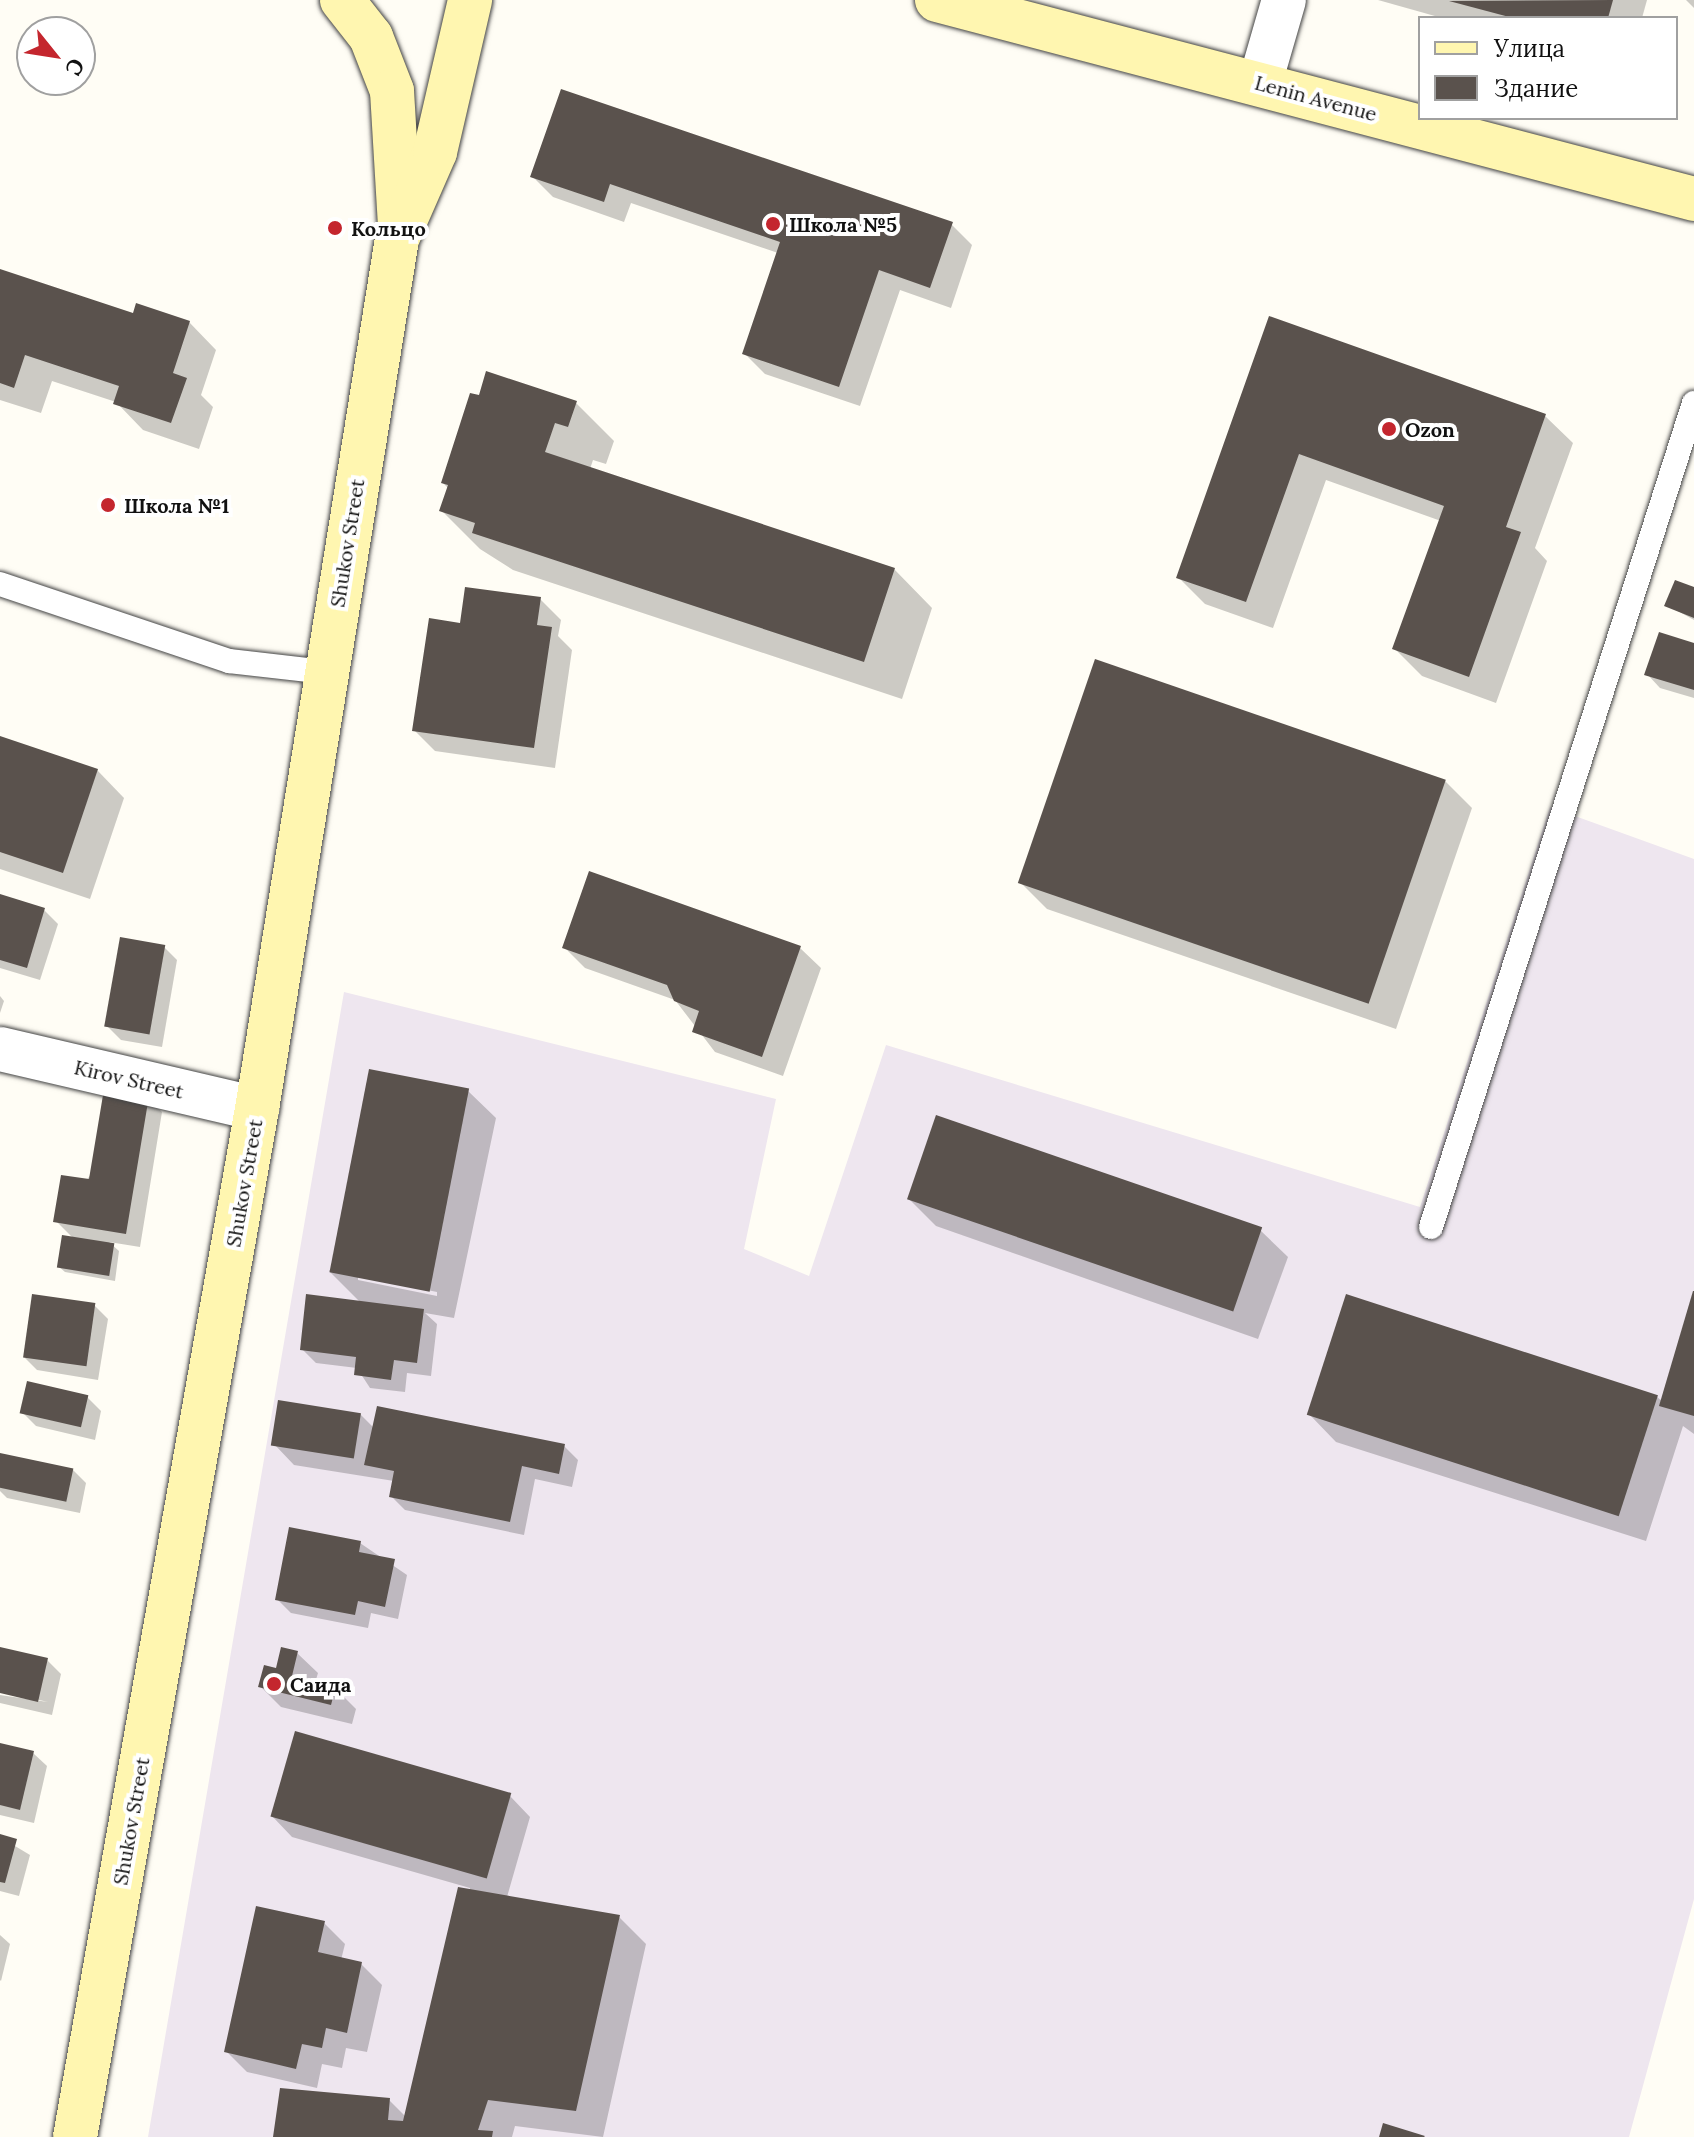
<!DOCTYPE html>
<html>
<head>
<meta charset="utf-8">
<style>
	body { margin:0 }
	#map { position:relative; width:1694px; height:2137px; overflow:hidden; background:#fffdf5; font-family:Lora,serif }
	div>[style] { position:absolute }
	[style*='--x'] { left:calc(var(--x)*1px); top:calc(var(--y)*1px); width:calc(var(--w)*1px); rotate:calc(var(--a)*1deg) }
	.industrial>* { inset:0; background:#eee6ef }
	.shadow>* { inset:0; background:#0003 }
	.building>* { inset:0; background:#5a524d; transform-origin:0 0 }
	.roads { filter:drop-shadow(0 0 2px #444) drop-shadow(0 0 2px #444) }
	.lane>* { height:24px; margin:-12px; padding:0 12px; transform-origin:12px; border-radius:12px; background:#fff }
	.street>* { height:44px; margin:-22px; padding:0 22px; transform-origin:22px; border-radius:22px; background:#fff }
	.secondary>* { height:44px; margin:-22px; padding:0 22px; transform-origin:22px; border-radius:22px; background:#fff6b0 }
	.dots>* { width:22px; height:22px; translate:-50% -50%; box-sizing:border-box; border:4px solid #fff; border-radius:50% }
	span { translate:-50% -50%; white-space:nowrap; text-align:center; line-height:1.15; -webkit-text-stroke:8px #fff; paint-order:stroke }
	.street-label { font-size:20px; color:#111 }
	.poi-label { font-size:20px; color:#111; font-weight:700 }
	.left { translate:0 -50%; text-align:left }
	.legend { position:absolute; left:1418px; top:16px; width:260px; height:104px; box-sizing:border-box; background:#fff; border:2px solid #a0a0a0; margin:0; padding:10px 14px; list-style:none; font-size:24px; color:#111 }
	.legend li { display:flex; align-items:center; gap:16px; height:40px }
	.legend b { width:40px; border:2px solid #a0a0a0 }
	.north { position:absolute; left:16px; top:16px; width:80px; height:80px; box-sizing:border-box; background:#fff; border:2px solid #a0a0a0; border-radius:50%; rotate:120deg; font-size:22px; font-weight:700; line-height:32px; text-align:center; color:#111 }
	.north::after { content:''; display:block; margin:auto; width:28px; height:36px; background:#c4262e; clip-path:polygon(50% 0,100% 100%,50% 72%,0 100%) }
</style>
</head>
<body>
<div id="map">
	<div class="industrial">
		<i style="clip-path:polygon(1550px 807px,1694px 859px,1694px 1899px,1629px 2137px,148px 2137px,344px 992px,776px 1099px,744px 1249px,809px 1276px,886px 1045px,1420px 1207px)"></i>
	</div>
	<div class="shadow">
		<i style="clip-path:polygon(1647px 0,1642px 18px,1442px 18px,1378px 0)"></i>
		<i style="clip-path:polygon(1686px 0,1694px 0,1694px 8px)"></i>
		<i style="clip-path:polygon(562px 91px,951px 224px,972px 245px,951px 308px,900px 290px,860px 406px,765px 374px,744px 353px,778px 253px,631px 203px,624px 222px,553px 197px,533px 177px)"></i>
		<i style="clip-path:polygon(0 271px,134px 316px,189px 322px,216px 350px,201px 395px,213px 407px,199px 449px,143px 430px,116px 402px,52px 381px,41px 413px,0 400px)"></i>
		<i style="clip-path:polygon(1270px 318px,1545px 416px,1573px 443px,1535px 548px,1547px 561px,1496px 703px,1422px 676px,1395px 649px,1441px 521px,1326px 480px,1273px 628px,1205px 604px,1178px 577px)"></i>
		<i style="clip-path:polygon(576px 403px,614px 441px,606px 464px,593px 460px,590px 469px,894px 569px,932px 608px,902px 699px,513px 570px,480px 549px,442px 511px,449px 489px,443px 483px)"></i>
		<i style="clip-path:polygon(1694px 589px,1694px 620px,1667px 605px)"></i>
		<i style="clip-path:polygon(540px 599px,561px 620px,558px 636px,572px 650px,555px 768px,435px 751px,415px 731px,461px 625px)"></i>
		<i style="clip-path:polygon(1694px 645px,1694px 698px,1660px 688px,1647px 674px)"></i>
		<i style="clip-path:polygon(0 738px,97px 770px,124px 798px,90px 899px,0 869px)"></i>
		<i style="clip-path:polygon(1445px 781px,1472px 808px,1396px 1029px,1047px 909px,1020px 882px)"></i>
		<i style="clip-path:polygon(0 902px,44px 910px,58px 924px,40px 980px,0 968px)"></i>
		<i style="clip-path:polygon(164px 947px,177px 960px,162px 1047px,121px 1040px,107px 1026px)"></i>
		<i style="clip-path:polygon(564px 947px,800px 948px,821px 968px,783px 1076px,715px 1052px,675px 1000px,585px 968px)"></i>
		<i style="clip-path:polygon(0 996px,4px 1001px,0 1013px)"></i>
		<i style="clip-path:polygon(evenodd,468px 1091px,496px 1118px,454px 1318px,425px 1313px,437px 1324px,431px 1376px,407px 1373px,405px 1392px,370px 1388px,357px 1368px,316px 1363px,302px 1349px,361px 1303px,329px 1271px,468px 1091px,358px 1276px,437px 1292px,437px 1296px,358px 1280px,358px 1276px)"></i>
		<i style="clip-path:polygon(148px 1098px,162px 1112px,140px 1247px,109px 1242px,119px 1251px,115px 1281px,65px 1272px,58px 1266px,73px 1238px,56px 1221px)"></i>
		<i style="clip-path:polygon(909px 1199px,1260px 1230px,1288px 1257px,1258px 1339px,936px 1226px)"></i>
		<i style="clip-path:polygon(1694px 1296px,1694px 1434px,1683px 1426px,1646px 1541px,1336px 1442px,1309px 1414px,1656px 1396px,1663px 1402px)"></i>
		<i style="clip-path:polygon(94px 1305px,108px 1319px,98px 1380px,37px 1370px,24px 1357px)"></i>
		<i style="clip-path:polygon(87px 1397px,101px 1411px,95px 1440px,36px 1426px,22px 1412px)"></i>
		<i style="clip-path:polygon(360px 1414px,374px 1428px,564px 1446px,578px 1460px,572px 1487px,535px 1479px,524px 1535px,405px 1510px,391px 1496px,394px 1481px,294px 1465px,274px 1444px)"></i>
		<i style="clip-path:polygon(0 1455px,72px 1469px,86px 1483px,80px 1513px,7px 1498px,0 1491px)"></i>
		<i style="clip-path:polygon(360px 1543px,407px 1575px,398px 1619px,371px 1613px,368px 1628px,291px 1613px,277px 1599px)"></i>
		<i style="clip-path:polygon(0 1649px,47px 1660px,61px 1674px,52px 1715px,0 1703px,0 1695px,48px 1702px,0 1691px)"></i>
		<i style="clip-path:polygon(297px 1653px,318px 1673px,315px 1683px,335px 1688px,356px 1709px,352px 1724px,281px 1707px,261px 1687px)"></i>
		<i style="clip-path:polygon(0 1745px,33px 1753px,47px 1766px,34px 1823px,0 1815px)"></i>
		<i style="clip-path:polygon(510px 1796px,530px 1817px,507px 1897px,619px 1917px,646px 1944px,603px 2137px,515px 2126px,512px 2137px,275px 2137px,389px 2100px,406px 2117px,470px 1888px,292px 1837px,272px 1816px)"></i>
		<i style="clip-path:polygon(0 1837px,30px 1855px,19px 1896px,0 1891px)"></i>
		<i style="clip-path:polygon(324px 1923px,345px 1944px,341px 1960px,361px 1964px,382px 1985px,367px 2052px,346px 2048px,342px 2068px,322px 2064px,317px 2088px,247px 2072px,226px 2051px)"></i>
		<i style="clip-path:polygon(0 1935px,10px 1944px,1px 1981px,0 1980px)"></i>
	</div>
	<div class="building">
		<i style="clip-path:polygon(1613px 0,1608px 18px,1513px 18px,1449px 1px)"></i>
		<i style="clip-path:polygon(561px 89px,953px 222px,930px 288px,879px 270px,839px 387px,742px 354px,780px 242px,610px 184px,604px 202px,530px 177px)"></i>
		<i style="clip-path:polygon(0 269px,133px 313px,136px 303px,190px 321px,173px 373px,187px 378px,171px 423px,113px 404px,119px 386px,25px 355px,14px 388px,0 383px)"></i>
		<i style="clip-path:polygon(1269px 316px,1546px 414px,1506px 527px,1521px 532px,1469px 677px,1392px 649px,1444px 506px,1299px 454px,1246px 602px,1176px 578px)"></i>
		<i style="clip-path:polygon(486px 371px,577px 401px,568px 427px,555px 423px,545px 452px,895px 568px,864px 662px,472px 533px,475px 523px,439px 511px,448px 485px,441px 483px,470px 393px,479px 395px)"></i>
		<i style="clip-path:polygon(1675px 580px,1694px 587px,1694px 618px,1664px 606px)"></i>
		<i style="clip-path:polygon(465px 587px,541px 597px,537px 625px,552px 627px,534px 748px,412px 731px,429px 618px,460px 623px)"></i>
		<i style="clip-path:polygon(1659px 632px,1694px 643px,1694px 690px,1644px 675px)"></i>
		<i style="left:1095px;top:659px;width:371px;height:237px;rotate:19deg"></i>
		<i style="clip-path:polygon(0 736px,98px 769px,63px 873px,0 852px)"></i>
		<i style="clip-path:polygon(589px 871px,801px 946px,762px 1057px,692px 1032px,699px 1011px,674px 1001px,667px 985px,562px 948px)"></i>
		<i style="clip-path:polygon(0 894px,45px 908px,27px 968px,0 960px)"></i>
		<i style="left:120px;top:937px;width:46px;height:91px;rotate:10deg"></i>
		<i style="left:369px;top:1069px;width:102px;height:207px;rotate:11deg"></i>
		<i style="clip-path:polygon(104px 1089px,149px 1096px,126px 1234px,53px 1222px,61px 1175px,89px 1179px)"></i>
		<i style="left:936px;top:1115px;width:345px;height:89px;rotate:19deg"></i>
		<i style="left:62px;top:1235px;width:53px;height:33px;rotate:9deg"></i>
		<i style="clip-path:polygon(1693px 1291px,1694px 1291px,1694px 1416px,1659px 1406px)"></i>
		<i style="left:32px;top:1294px;width:64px;height:64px;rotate:8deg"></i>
		<i style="clip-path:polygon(306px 1294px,424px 1309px,417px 1363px,394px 1360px,391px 1380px,354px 1375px,356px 1357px,300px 1350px)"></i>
		<i style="left:1346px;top:1294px;width:328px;height:127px;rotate:18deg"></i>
		<i style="left:27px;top:1381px;width:63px;height:33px;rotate:13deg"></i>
		<i style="left:278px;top:1400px;width:84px;height:46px;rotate:9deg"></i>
		<i style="clip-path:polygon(377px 1406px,565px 1444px,559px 1474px,522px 1466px,510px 1522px,389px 1497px,394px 1471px,364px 1465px)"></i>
		<i style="left:0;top:1453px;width:75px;height:34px;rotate:12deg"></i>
		<i style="clip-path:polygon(289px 1527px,361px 1541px,359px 1552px,395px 1559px,385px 1607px,358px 1601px,355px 1615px,275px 1600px)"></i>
		<i style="clip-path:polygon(0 1647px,48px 1658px,38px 1702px,0 1693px)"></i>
		<i style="clip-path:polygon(281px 1647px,298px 1651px,292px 1676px,336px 1686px,331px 1705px,258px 1687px,264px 1665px,276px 1668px)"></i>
		<i style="left:295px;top:1731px;width:225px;height:89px;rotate:16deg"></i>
		<i style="clip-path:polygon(0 1743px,34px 1751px,20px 1810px,0 1805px)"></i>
		<i style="clip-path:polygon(0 1834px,17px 1839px,5px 1883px,0 1882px)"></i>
		<i style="clip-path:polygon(458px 1887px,620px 1915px,576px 2111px,488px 2100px,478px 2130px,493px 2131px,492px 2137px,273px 2137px,280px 2088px,390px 2098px,388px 2120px,403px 2121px)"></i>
		<i style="clip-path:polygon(256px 1906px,325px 1921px,318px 1952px,362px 1962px,347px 2033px,326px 2028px,322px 2048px,302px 2044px,296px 2069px,224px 2052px)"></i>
		<i style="clip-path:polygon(1383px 2123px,1425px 2136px,1424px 2137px,1379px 2137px)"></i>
	</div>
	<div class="roads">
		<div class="lane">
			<i style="--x:0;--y:584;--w:242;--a:18.6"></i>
			<i style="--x:229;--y:661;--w:98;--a:6.5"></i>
			<i style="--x:1431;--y:1227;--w:865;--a:-72.3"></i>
		</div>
		<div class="street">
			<i style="--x:1260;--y:83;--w:86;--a:-73.9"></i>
			<i style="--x:0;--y:1049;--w:264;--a:13.1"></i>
		</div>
		<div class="secondary">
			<i style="--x:342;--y:0;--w:47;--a:51.9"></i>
			<i style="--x:371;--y:37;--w:58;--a:68.7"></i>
			<i style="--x:392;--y:91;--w:135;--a:86.6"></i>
			<i style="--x:937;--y:0;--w:783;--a:14.73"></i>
			<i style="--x:75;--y:2137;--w:1044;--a:-79.96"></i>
			<i style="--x:257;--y:1109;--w:881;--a:-80.86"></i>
			<i style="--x:397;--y:239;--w:95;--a:-66.4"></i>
			<i style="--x:435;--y:152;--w:156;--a:-77"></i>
		</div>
	</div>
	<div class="dots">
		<i style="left:773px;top:224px;background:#c4262e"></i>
		<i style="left:335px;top:228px;background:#c4262e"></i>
		<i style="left:1389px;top:429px;background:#c4262e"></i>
		<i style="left:108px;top:505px;background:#c4262e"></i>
		<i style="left:274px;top:1684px;background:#c4262e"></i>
	</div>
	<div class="street-label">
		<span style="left:1316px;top:98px;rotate:15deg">Lenin Avenue</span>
		<span style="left:347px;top:543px;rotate:-81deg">Shukov Street</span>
		<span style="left:129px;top:1079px;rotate:13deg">Kirov Street</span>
		<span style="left:244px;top:1183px;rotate:-80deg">Shukov Street</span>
		<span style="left:131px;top:1821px;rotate:-80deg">Shukov Street</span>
	</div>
	<div class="poi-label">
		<span class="left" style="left:789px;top:224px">Школа №5</span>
		<span class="left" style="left:351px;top:228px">Кольцо</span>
		<span class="left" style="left:1405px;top:429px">Ozon</span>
		<span class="left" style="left:124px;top:505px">Школа №1</span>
		<span class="left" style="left:290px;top:1684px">Саида</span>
	</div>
	<ul class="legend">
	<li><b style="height:10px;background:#fff6b0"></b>Улица</li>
	<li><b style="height:22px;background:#5a524d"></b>Здание</li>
	</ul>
	<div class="north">С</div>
</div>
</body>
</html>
